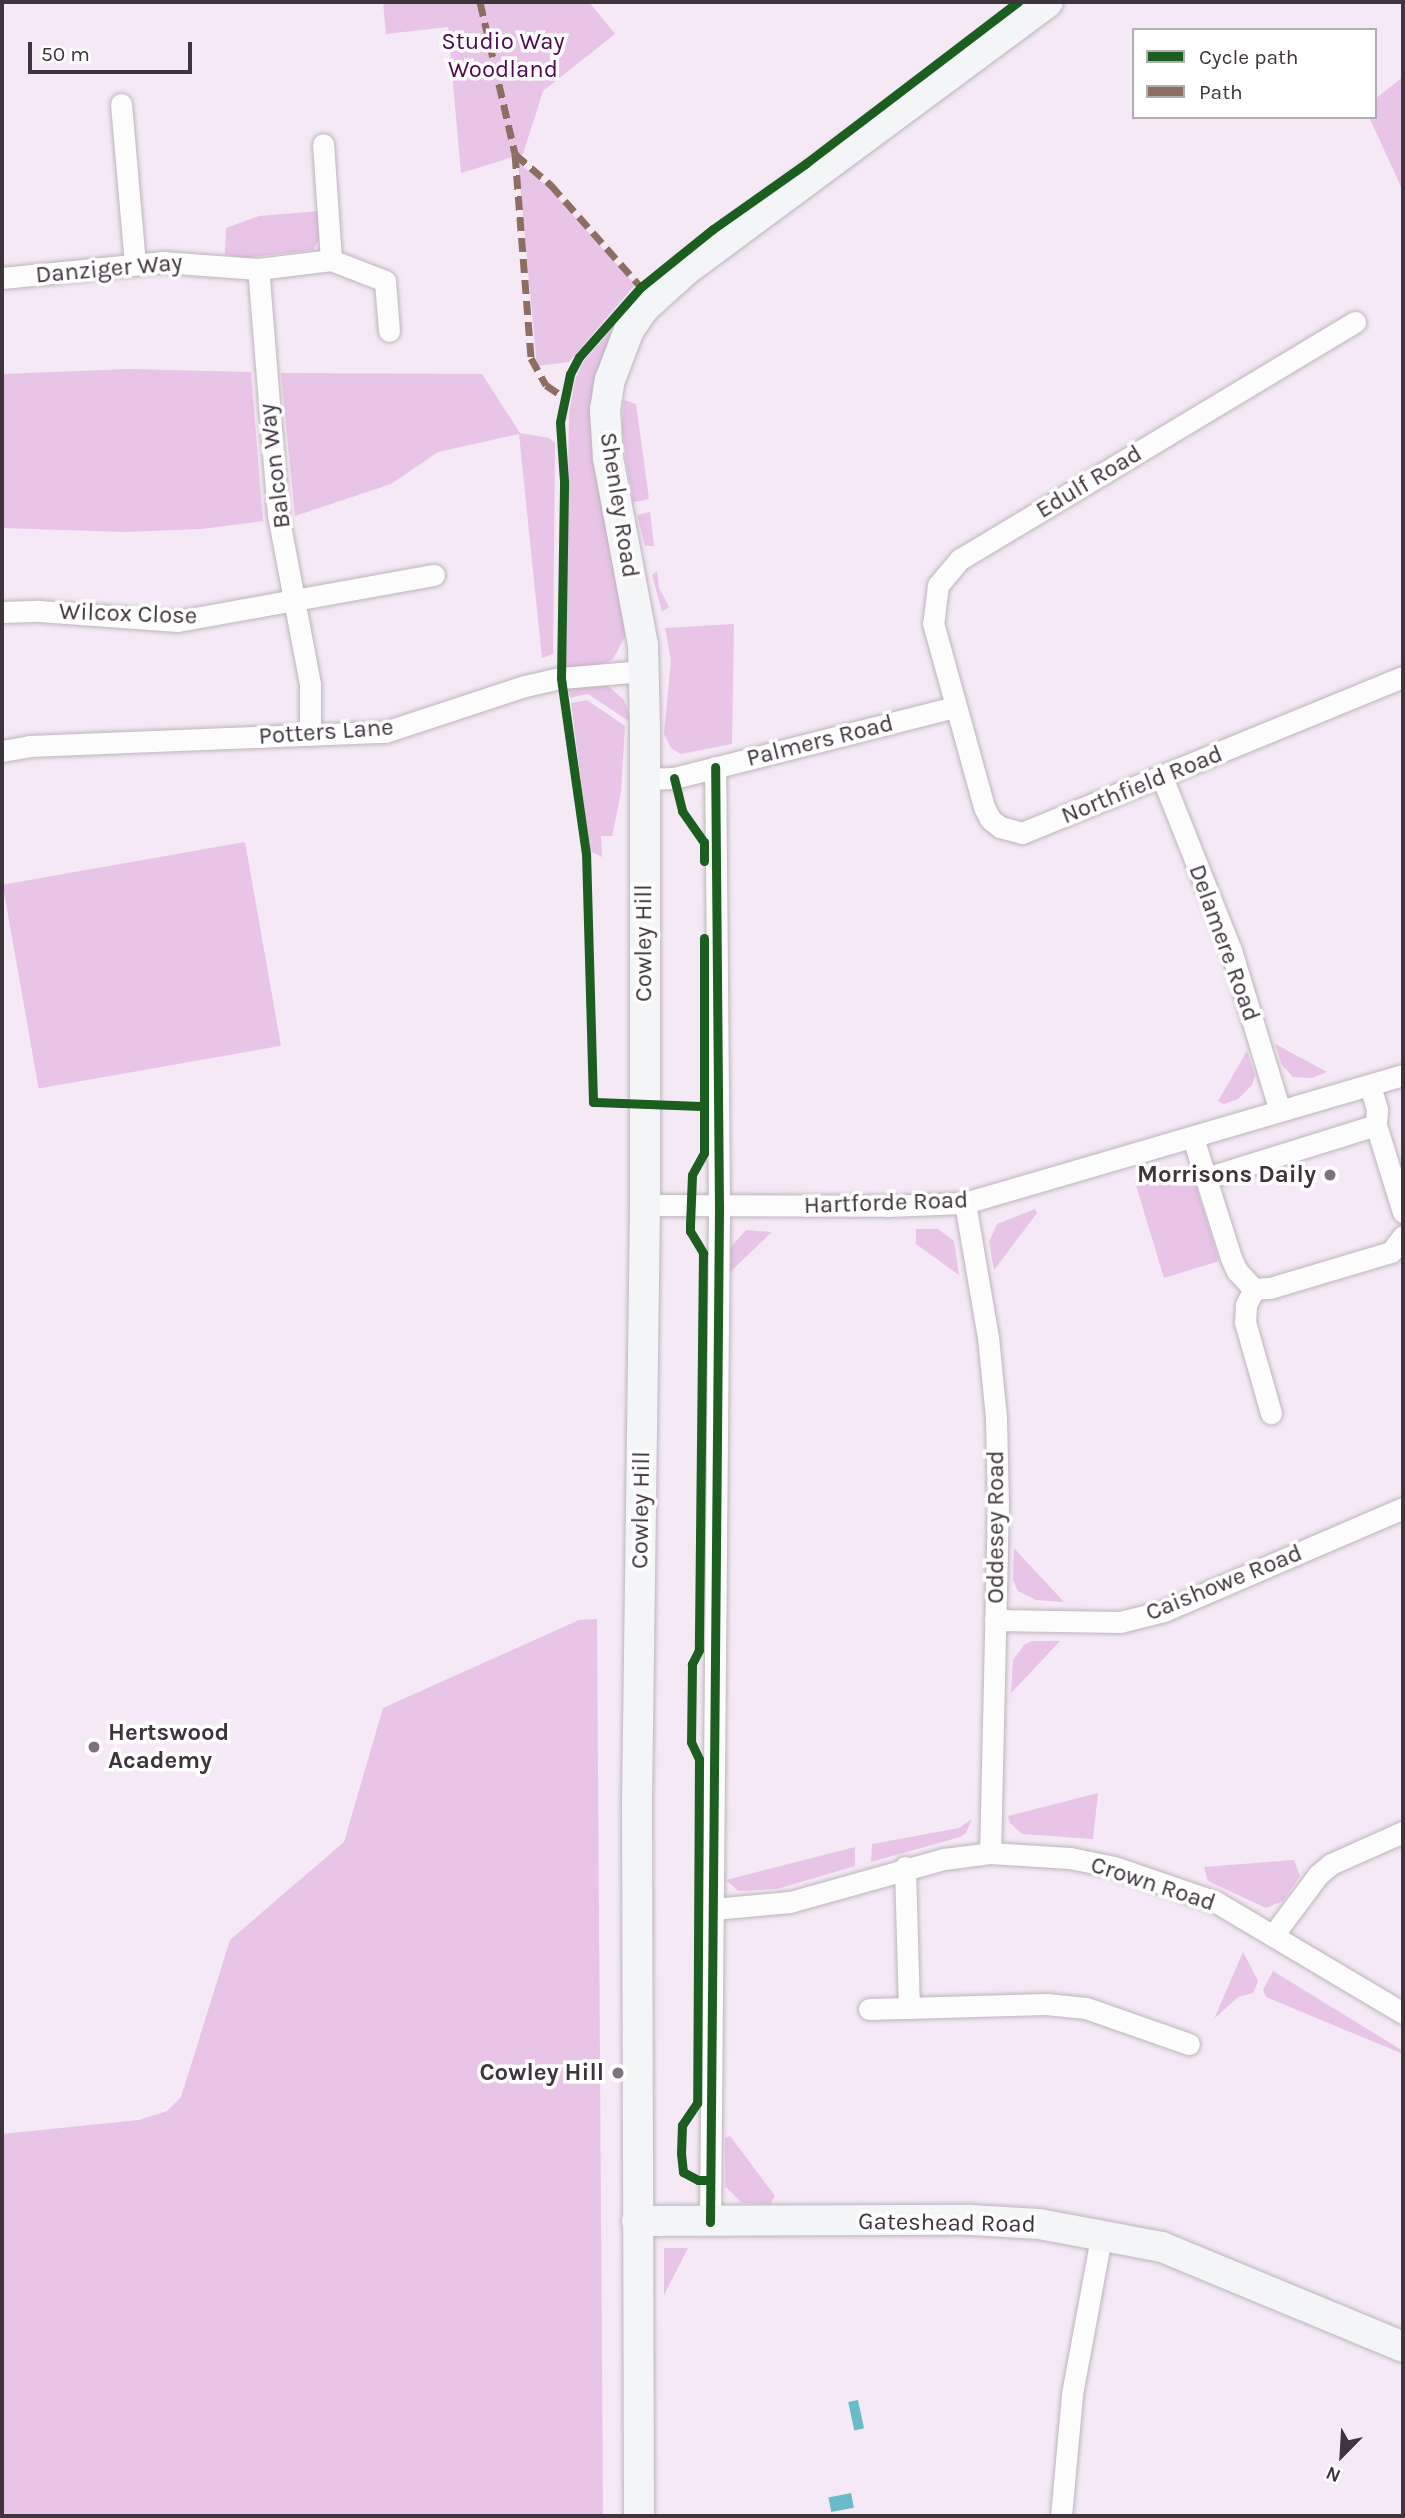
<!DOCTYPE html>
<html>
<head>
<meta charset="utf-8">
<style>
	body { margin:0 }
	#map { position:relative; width:1405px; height:2518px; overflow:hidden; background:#f4e9f4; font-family:Karla,sans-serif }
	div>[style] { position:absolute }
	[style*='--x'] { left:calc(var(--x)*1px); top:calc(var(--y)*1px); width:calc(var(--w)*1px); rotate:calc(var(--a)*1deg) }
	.green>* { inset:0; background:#e8c4e7; transform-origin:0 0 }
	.water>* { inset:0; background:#67bcc7; transform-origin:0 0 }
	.roads { filter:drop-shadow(0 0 2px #bdb4bc) drop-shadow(0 0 2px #bdb4bc) }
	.street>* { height:21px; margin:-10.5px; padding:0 10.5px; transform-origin:10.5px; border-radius:10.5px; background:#fdfcfd }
	.secondary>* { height:30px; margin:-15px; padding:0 15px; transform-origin:15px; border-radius:15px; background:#f3f5f7 }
	.quiet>* { height:7px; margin-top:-3.5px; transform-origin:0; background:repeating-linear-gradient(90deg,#8d6e63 0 14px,transparent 0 21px) }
	.cycleway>* { height:9px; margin:-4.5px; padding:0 4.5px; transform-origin:4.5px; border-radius:4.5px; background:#1b5e20 }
	.dots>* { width:19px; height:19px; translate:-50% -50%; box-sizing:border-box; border:4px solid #fff; border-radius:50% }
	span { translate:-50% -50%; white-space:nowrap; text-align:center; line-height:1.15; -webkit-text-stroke:7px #fff; paint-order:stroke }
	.park-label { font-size:24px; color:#520753 }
	.street-label { font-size:24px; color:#3d343c }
	.poi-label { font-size:24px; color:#3d343c; font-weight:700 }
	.right { translate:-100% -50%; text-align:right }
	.left { translate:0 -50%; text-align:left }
	.frame { position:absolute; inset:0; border:4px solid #3d343c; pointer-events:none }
	.legend { position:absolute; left:1132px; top:28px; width:245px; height:91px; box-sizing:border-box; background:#fff; border:2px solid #b1aeb1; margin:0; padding:9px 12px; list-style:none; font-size:21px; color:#3d343c }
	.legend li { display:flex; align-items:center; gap:14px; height:35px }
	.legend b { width:35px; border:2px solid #b1aeb1 }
	.north { position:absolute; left:1307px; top:2420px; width:70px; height:70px; -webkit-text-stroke:5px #fff; paint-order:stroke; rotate:204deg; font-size:19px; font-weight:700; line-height:28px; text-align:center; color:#3d343c }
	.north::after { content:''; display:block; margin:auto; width:24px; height:32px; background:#3d343c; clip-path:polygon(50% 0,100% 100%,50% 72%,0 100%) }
	.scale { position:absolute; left:28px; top:42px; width:164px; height:32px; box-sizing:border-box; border:4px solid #3d343c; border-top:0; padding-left:9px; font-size:21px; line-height:24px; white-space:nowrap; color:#3d343c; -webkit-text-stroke:5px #fff; paint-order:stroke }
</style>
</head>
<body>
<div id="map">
	<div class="green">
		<i style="clip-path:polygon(383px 2px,589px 2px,615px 34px,543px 91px,523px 154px,461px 173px,448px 27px,386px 34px)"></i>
		<i style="clip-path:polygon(1403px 77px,1403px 191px,1369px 117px,1375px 117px,1375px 99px)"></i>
		<i style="clip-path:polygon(518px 162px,549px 188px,635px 285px,569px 362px,537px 366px)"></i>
		<i style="clip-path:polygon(319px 211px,321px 237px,313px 250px,242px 258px,225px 254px,226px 228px,259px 216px)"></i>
		<i style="clip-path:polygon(623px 316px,603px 358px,625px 637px,613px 659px,603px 664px,566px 668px,569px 412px,575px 380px,583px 362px)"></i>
		<i style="clip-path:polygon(130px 369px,251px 372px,263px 521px,201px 529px,125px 532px,2px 528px,2px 374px)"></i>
		<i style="clip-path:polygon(281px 373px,482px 374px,520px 433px,549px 438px,555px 443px,553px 654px,542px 658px,519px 434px,438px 452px,391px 484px,295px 516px)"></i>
		<i style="clip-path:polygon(624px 400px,636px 404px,649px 499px,641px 501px,633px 502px,626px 460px,622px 426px)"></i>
		<i style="clip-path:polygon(650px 512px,654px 546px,645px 546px,637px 515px)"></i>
		<i style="clip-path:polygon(657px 571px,659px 588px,669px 607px,662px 612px,652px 575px)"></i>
		<i style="clip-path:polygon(734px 624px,732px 744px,681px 754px,671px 748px,664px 734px,671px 660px,665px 628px)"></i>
		<i style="clip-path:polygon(606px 684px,624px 700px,631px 719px,627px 720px,588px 694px,570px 698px,567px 687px)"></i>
		<i style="clip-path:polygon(587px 700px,625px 726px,621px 792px,612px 836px,601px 836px,602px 857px,590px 851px,571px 703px)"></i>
		<i style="left:245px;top:842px;width:207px;height:246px;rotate:80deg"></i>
		<i style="clip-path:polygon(1275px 1044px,1327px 1072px,1312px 1078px,1293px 1077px,1282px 1065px)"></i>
		<i style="clip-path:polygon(1247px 1051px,1255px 1075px,1252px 1085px,1238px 1099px,1224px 1104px,1218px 1101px)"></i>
		<i style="clip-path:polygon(1179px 1169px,1194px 1179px,1219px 1261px,1164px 1278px,1135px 1182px)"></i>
		<i style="clip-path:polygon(1035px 1209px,1037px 1213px,994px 1270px,989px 1242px,997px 1224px)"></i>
		<i style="clip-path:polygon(916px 1229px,938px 1229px,954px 1241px,959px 1275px,916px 1244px)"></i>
		<i style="clip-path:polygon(746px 1230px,772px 1232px,730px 1272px,730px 1248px)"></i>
		<i style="clip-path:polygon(1014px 1548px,1064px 1602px,1036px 1600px,1018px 1591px,1013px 1580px)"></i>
		<i style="clip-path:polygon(597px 1619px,603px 2516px,2px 2516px,2px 2134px,139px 2120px,167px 2111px,181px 2097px,230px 1940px,344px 1842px,383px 1708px,579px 1620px)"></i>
		<i style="clip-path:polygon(1032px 1641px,1060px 1641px,1011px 1693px,1013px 1660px,1024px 1645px)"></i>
		<i style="clip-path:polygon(1098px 1793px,1093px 1839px,1022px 1834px,1010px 1823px,1008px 1816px)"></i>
		<i style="clip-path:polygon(972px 1819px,966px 1833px,960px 1837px,871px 1862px,872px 1844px,959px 1828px)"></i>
		<i style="clip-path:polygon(855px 1847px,855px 1866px,777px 1889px,738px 1891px,726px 1880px)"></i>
		<i style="clip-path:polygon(1294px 1860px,1300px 1876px,1283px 1901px,1266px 1908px,1208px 1881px,1204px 1867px)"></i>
		<i style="clip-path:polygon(1243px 1952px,1258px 1981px,1253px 1993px,1238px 1997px,1214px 2019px)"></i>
		<i style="clip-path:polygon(1273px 1971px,1403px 2051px,1403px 2054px,1266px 1997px,1263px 1990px)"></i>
		<i style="clip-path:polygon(730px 2136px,775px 2196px,770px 2204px,742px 2203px,725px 2186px,725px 2138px)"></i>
		<i style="clip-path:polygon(664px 2248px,688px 2248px,664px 2295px)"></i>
	</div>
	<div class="water">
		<i style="left:858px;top:2400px;width:29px;height:10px;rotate:78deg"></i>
		<i style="left:851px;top:2493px;width:15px;height:23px;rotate:79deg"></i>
	</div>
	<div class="roads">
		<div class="street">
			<i style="--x:121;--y:104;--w:161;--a:85"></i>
			<i style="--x:331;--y:260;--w:58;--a:21.3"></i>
			<i style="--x:385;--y:281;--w:50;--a:85.4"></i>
			<i style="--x:2;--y:278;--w:162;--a:-5.7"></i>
			<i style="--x:163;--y:262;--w:95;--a:4.2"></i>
			<i style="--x:1355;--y:322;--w:461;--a:149"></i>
			<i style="--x:960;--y:559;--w:34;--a:130"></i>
			<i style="--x:938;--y:585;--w:38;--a:97"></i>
			<i style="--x:933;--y:623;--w:191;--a:74.5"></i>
			<i style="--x:984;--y:807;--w:13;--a:63"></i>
			<i style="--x:990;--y:819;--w:13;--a:39"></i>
			<i style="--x:1000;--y:827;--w:23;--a:15"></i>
			<i style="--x:1022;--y:833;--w:412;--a:-22.3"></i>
			<i style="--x:2;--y:612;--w:37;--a:-2"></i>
			<i style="--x:39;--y:611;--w:139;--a:4.1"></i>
			<i style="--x:178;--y:621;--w:260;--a:-10.2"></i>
			<i style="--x:310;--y:735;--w:51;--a:-90"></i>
			<i style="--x:310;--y:684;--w:172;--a:-100.7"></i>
			<i style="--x:278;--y:515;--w:247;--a:-94.6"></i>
			<i style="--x:258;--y:269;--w:74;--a:-7"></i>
			<i style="--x:331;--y:260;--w:116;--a:-93.9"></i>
			<i style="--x:2;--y:751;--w:27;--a:-10"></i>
			<i style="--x:29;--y:746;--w:356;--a:-2.3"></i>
			<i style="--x:385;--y:732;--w:147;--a:-18.2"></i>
			<i style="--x:525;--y:686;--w:37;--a:-13"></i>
			<i style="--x:561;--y:678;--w:82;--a:-4.9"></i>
			<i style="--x:1162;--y:777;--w:186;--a:68.3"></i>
			<i style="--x:1231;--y:950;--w:168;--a:73.1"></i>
			<i style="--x:643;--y:779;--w:31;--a:-2"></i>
			<i style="--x:674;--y:778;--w:290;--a:-14.2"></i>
			<i style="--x:1370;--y:1086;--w:24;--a:73"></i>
			<i style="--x:1377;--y:1109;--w:16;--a:94"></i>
			<i style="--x:1376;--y:1125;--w:91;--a:72.8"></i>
			<i style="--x:1193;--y:1138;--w:126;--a:72.4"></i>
			<i style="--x:1231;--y:1258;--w:14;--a:65"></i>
			<i style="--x:1237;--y:1271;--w:25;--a:47"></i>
			<i style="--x:1254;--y:1289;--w:16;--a:-4"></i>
			<i style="--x:1270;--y:1288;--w:126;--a:-16.6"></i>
			<i style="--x:1391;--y:1252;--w:20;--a:-53"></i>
			<i style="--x:1206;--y:1178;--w:178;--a:-17.3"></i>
			<i style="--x:965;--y:1203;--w:136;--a:80.3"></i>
			<i style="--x:988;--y:1337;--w:80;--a:84.3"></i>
			<i style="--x:996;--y:1417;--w:86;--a:88.7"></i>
			<i style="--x:998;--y:1503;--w:350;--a:91.3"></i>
			<i style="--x:645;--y:1205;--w:242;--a:0.2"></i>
			<i style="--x:887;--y:1206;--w:78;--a:-2.2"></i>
			<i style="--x:965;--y:1203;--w:456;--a:-16.3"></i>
			<i style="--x:1254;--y:1289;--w:18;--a:117"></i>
			<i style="--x:1246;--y:1305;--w:17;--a:93"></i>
			<i style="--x:1245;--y:1322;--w:95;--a:74.1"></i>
			<i style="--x:995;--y:1620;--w:125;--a:0.9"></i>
			<i style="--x:1120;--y:1622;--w:45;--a:-14"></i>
			<i style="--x:1164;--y:1611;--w:260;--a:-23.3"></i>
			<i style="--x:905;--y:1867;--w:141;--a:88.4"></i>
			<i style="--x:713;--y:1909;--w:77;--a:-5.2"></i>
			<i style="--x:790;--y:1902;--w:160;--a:-15.6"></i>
			<i style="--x:944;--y:1859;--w:46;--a:-7.4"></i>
			<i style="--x:990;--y:1853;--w:80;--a:3.6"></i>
			<i style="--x:1070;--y:1858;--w:45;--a:11.6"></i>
			<i style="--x:1114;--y:1867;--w:108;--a:18.9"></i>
			<i style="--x:1216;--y:1902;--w:217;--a:30.7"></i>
			<i style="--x:1274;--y:1934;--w:74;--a:-53.3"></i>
			<i style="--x:1318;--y:1875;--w:17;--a:-40"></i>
			<i style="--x:1331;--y:1864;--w:79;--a:-24"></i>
			<i style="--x:869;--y:2009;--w:177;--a:-1.6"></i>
			<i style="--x:1046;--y:2004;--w:40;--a:5.7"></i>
			<i style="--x:1086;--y:2008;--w:109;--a:19.3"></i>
			<i style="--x:710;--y:2222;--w:1015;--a:-89.49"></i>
			<i style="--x:719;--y:1207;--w:440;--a:-90.5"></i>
			<i style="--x:1061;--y:2516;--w:122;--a:-84.8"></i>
			<i style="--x:1072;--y:2394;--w:159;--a:-79.5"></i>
		</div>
		<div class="secondary">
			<i style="--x:637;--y:2221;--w:334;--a:-0.2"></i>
			<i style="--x:971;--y:2220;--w:68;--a:3.4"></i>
			<i style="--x:1039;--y:2224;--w:125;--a:10.6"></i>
			<i style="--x:1162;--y:2247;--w:261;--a:22.5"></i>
			<i style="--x:639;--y:2516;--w:713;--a:-90.16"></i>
			<i style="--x:637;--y:1803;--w:598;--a:-89.23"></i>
			<i style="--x:645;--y:1205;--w:478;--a:-90"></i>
			<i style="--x:645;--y:727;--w:82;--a:-91.4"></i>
			<i style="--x:643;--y:645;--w:190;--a:-100.6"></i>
			<i style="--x:608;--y:458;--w:48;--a:-93.6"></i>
			<i style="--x:605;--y:410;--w:30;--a:-81"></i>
			<i style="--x:610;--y:380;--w:53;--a:-69.2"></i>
			<i style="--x:629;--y:330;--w:25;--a:-56"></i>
			<i style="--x:643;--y:309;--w:58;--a:-42.2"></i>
			<i style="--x:686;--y:270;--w:450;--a:-36.5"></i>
		</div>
	</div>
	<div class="quiet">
		<i style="--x:480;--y:2;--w:156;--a:77"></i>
		<i style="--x:515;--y:154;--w:205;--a:85.5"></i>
		<i style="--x:531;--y:358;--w:31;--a:61"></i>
		<i style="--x:546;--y:385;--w:23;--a:34"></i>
		<i style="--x:515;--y:154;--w:48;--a:40.7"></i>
		<i style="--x:551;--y:185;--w:136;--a:48.6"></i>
	</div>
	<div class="cycleway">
		<i style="--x:674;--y:778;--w:34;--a:76"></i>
		<i style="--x:682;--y:811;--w:38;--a:55"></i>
		<i style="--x:704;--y:842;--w:19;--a:90"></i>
		<i style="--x:704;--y:938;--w:215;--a:90"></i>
		<i style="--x:704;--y:1153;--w:25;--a:119"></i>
		<i style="--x:692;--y:1175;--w:50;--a:92.3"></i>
		<i style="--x:690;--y:1225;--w:6;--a:90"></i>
		<i style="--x:690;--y:1231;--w:26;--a:59"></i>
		<i style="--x:703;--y:1253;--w:397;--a:90.6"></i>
		<i style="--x:699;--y:1650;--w:16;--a:117"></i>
		<i style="--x:692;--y:1664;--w:78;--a:90.7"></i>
		<i style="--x:691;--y:1742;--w:19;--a:65"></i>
		<i style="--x:699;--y:1759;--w:344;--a:90.3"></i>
		<i style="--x:697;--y:2103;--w:27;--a:124"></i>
		<i style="--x:682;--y:2125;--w:28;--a:92"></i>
		<i style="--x:681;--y:2153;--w:19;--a:84"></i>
		<i style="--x:683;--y:2172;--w:17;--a:28"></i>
		<i style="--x:698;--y:2180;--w:11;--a:0"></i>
		<i style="--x:703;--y:1106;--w:110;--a:-177.9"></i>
		<i style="--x:593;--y:1102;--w:248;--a:-91.6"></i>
		<i style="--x:586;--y:854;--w:178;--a:-98.1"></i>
		<i style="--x:561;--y:678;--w:197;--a:-89.1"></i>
		<i style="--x:564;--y:481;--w:59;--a:-93.9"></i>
		<i style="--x:560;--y:422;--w:49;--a:-78.2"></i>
		<i style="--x:570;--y:374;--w:19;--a:-62"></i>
		<i style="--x:579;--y:357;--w:94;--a:-48.5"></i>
		<i style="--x:641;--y:287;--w:92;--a:-38.9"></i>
		<i style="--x:713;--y:229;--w:113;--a:-35.2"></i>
		<i style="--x:805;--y:164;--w:268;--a:-37.3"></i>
		<i style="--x:710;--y:2222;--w:1015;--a:-89.49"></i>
		<i style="--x:719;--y:1207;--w:440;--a:-90.5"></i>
	</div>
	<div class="dots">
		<i style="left:1330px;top:1175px;background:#7d737c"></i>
		<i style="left:94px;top:1747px;background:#7d737c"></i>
		<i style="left:618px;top:2073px;background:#7d737c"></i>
	</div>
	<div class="park-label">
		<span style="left:503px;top:56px">Studio Way<br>Woodland</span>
	</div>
	<div class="street-label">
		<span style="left:109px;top:269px;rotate:-5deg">Danziger Way</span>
		<span style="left:275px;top:466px;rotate:-97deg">Balcon Way</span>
		<span style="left:1089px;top:482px;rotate:-31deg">Edulf Road</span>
		<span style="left:619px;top:505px;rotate:81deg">Shenley Road</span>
		<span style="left:128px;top:614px;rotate:2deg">Wilcox Close</span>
		<span style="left:326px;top:732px;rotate:-4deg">Potters Lane</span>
		<span style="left:820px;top:741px;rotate:-14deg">Palmers Road</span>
		<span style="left:1142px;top:785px;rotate:-22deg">Northfield Road</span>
		<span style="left:644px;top:943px;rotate:-90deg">Cowley Hill</span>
		<span style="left:1224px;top:943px;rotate:70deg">Delamere Road</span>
		<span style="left:886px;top:1203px;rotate:-2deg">Hartforde Road</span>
		<span style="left:641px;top:1510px;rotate:-89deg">Cowley Hill</span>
		<span style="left:996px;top:1527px;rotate:-90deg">Oddesey Road</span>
		<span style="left:1224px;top:1583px;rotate:-22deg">Caishowe Road</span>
		<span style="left:1153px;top:1884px;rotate:18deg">Crown Road</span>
		<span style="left:947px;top:2223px;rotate:1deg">Gateshead Road</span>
	</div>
	<div class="poi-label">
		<span class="right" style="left:1316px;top:1175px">Morrisons Daily</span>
		<span class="left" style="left:108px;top:1747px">Hertswood<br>Academy</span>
		<span class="right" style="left:604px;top:2073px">Cowley Hill</span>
	</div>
	<div class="frame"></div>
	<ul class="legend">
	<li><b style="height:9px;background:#1b5e20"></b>Cycle path</li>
	<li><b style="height:9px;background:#8d6e63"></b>Path</li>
	</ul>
	<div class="north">N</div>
	<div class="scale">50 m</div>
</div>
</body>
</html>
